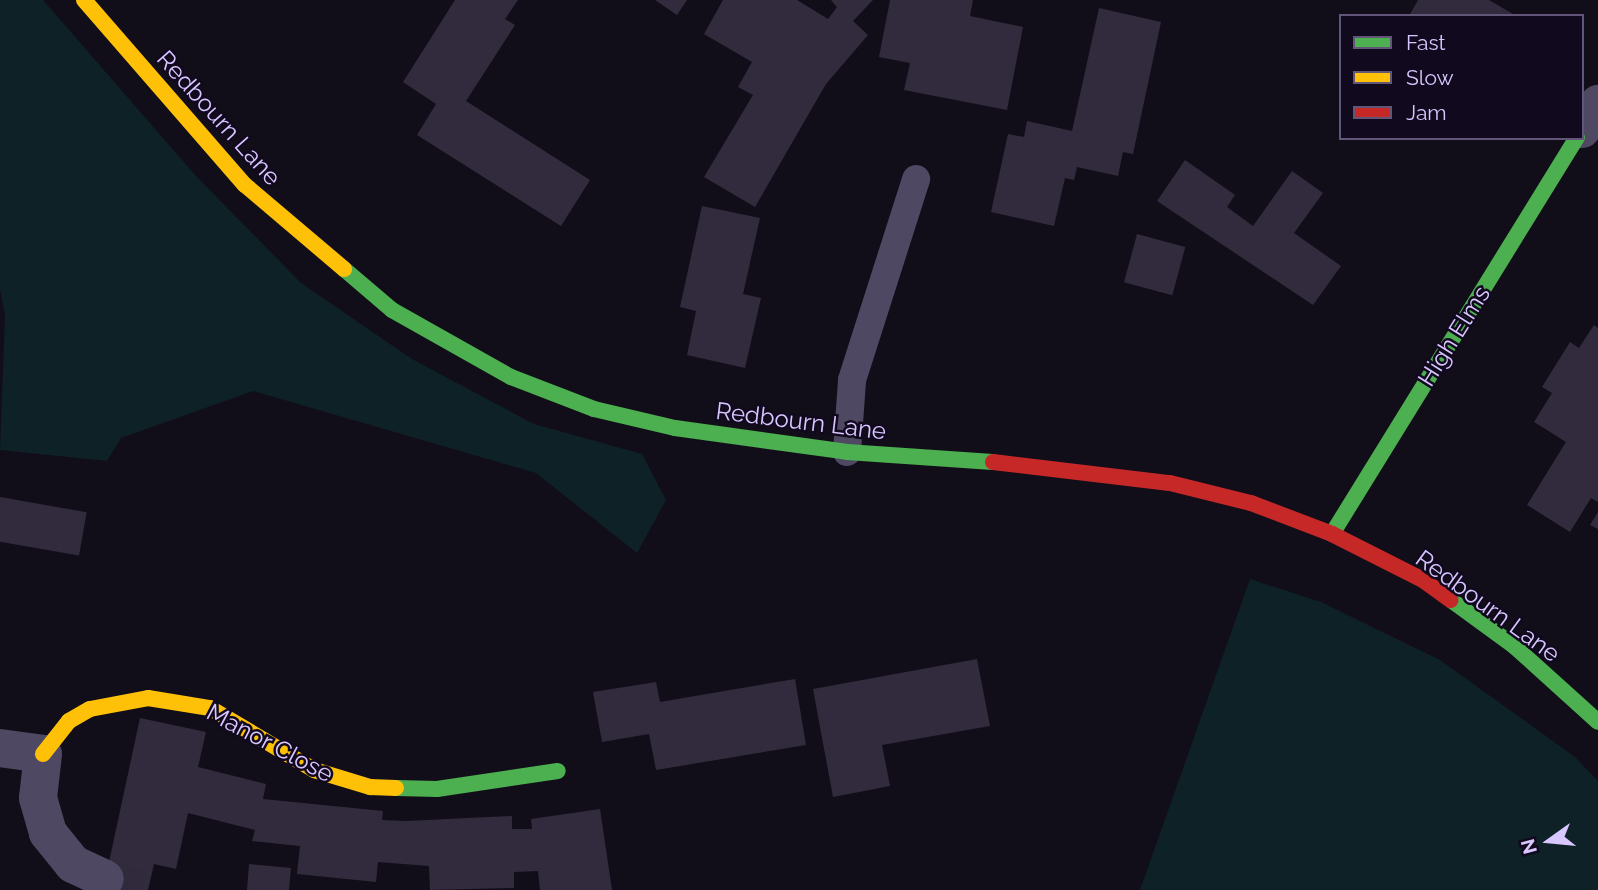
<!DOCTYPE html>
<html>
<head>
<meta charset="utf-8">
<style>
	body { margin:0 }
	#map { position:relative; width:1598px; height:890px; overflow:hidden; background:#120e19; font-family:Raleway,sans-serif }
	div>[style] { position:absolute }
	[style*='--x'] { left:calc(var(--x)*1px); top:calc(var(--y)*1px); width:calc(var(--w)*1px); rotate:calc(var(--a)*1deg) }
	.green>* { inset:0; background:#0d2126 }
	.building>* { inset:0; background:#322b3d; transform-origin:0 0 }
	.street-tunnel>* { height:38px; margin-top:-19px; transform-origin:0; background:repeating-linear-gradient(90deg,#302a3c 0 38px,transparent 0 57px) }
	.lane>* { height:28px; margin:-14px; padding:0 14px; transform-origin:14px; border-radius:14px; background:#4f4863 }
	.street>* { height:38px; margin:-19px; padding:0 19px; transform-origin:19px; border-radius:19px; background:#4f4863 }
	.fast>* { height:16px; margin:-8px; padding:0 8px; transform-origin:8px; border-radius:8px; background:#4caf50 }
	.slow>* { height:16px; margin:-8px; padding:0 8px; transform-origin:8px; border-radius:8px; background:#ffc107 }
	.jam>* { height:16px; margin:-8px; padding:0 8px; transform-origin:8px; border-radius:8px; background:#c62828 }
	span { translate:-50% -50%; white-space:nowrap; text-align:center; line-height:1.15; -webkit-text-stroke:5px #11091e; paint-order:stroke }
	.street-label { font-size:24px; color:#d8c6ff }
	.legend { position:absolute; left:1339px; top:14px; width:245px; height:126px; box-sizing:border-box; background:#11091e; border:2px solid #615578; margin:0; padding:9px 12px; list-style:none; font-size:21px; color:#d8c6ff }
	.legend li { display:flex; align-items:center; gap:14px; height:35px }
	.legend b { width:35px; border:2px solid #615578 }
	.north { position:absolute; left:1514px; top:806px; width:70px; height:70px; -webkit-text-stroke:5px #11091e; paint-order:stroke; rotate:255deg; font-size:19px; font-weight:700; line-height:28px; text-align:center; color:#d8c6ff }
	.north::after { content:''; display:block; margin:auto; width:24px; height:32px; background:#d8c6ff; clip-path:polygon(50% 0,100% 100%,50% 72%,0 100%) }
</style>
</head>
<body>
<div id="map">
	<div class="green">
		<i style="clip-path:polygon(0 0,43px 0,196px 176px,301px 283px,412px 359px,534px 424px,642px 454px,666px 500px,637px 553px,536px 473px,253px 391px,121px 438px,107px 461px,0 450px,5px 315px,0 290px)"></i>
		<i style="clip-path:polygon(1250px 579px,1321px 602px,1440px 660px,1575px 757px,1598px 781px,1598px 890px,1140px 890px)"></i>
	</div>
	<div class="building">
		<i style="clip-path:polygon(455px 0,518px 0,505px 19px,515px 25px,466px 101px,590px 180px,561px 226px,417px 135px,436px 104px,403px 82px)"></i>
		<i style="clip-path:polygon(655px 0,687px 0,677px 15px)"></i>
		<i style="clip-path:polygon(723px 0,797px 0,828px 19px,837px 7px,831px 0,873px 0,853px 21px,868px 35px,826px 84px,755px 207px,704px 177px,753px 95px,738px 87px,752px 62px,704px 34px)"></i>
		<i style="clip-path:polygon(890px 0,973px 0,970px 16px,1023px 27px,1007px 110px,904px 90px,910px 63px,879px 57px)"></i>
		<i style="clip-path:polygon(1418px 0,1489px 0,1513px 14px,1409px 16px)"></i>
		<i style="clip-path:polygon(1099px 8px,1161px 22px,1133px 154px,1123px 152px,1118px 176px,1077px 167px,1074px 180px,1065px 178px,1054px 226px,991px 212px,1008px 134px,1024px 137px,1027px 121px,1072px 131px)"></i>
		<i style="clip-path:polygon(1185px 160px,1235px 195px,1227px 207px,1253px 226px,1292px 171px,1323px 193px,1294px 233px,1341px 266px,1313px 305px,1157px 201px)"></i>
		<i style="clip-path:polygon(702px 206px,760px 218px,743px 294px,761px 298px,745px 368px,687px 355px,696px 311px,680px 307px)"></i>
		<i style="left:1137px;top:234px;width:50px;height:50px;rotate:15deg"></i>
		<i style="clip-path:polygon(1594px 325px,1598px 328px,1598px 502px,1591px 498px,1570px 532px,1527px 505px,1566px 442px,1534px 422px,1552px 393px,1542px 387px,1570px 342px,1579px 348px)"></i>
		<i style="left:0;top:497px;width:88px;height:44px;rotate:10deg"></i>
		<i style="clip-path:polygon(1598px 512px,1598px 529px,1590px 525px)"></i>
		<i style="clip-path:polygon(977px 659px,990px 726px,882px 745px,890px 786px,833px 797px,813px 689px)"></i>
		<i style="clip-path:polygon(795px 679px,806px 745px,656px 770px,649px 734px,602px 742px,593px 692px,656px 682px,660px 702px)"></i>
		<i style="clip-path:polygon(140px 718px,206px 732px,198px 767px,266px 784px,263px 799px,383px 811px,382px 820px,406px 821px,512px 816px,512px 829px,532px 829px,531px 819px,600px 809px,612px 890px,540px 890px,538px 871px,514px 872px,514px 888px,430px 890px,429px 866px,378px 862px,376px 882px,297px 874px,300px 846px,252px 841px,255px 830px,188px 813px,176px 869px,154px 864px,148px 890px,103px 890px)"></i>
		<i style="clip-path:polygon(249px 864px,291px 868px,289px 890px,247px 890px)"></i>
	</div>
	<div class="street-tunnel">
		<i style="--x:105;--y:879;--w:42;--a:15"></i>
	</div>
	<div class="lane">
		<i style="--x:847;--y:452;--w:72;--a:-86"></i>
		<i style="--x:852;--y:380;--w:211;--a:-72.3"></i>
	</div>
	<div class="street">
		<i style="--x:1582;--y:129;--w:30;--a:-57"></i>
		<i style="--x:0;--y:748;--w:43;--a:7.9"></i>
		<i style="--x:43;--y:754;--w:44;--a:96.5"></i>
		<i style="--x:38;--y:798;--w:36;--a:74"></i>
		<i style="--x:48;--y:833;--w:40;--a:51"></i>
		<i style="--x:73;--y:864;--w:35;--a:25"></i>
	</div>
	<div class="fast">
		<i style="--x:344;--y:269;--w:63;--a:40.5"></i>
		<i style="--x:392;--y:310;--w:137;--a:29.4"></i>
		<i style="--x:511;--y:377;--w:89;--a:21.1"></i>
		<i style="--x:594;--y:409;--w:83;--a:13.2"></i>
		<i style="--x:675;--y:428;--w:174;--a:7.9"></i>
		<i style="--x:847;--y:452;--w:146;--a:3.9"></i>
		<i style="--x:1332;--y:534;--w:466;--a:-58.3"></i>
		<i style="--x:1451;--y:600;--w:78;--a:36.1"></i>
		<i style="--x:1514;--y:646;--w:113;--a:42.1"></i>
		<i style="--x:396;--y:788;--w:41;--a:1.4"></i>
		<i style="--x:437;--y:789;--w:122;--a:-8.5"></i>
	</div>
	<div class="slow">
		<i style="--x:84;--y:0;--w:245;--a:49"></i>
		<i style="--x:245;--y:185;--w:130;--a:40.3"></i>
		<i style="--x:43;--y:754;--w:42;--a:-51.8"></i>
		<i style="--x:69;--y:721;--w:24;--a:-30"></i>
		<i style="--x:90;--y:709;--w:59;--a:-10.7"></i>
		<i style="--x:148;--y:698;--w:63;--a:9.2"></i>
		<i style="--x:210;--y:708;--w:121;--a:30.8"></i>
		<i style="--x:314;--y:770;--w:59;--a:16.9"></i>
		<i style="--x:370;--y:787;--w:26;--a:2"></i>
	</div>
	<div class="jam">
		<i style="--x:993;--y:462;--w:178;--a:6.8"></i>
		<i style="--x:1170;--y:483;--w:83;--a:13.9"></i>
		<i style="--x:1251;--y:503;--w:87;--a:20.9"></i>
		<i style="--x:1332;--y:534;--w:102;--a:26.8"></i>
		<i style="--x:1423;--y:580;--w:34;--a:36"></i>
	</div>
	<div class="street-label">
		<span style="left:219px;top:118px;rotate:48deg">Redbourn Lane</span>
		<span style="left:1454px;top:336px;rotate:-58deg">High Elms</span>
		<span style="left:801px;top:421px;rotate:7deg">Redbourn Lane</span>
		<span style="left:1488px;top:606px;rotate:36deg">Redbourn Lane</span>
		<span style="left:270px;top:743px;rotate:28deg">Manor Close</span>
	</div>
	<ul class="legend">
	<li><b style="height:9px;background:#4caf50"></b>Fast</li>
	<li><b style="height:9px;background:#ffc107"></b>Slow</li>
	<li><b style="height:9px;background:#c62828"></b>Jam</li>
	</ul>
	<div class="north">N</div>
</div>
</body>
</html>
